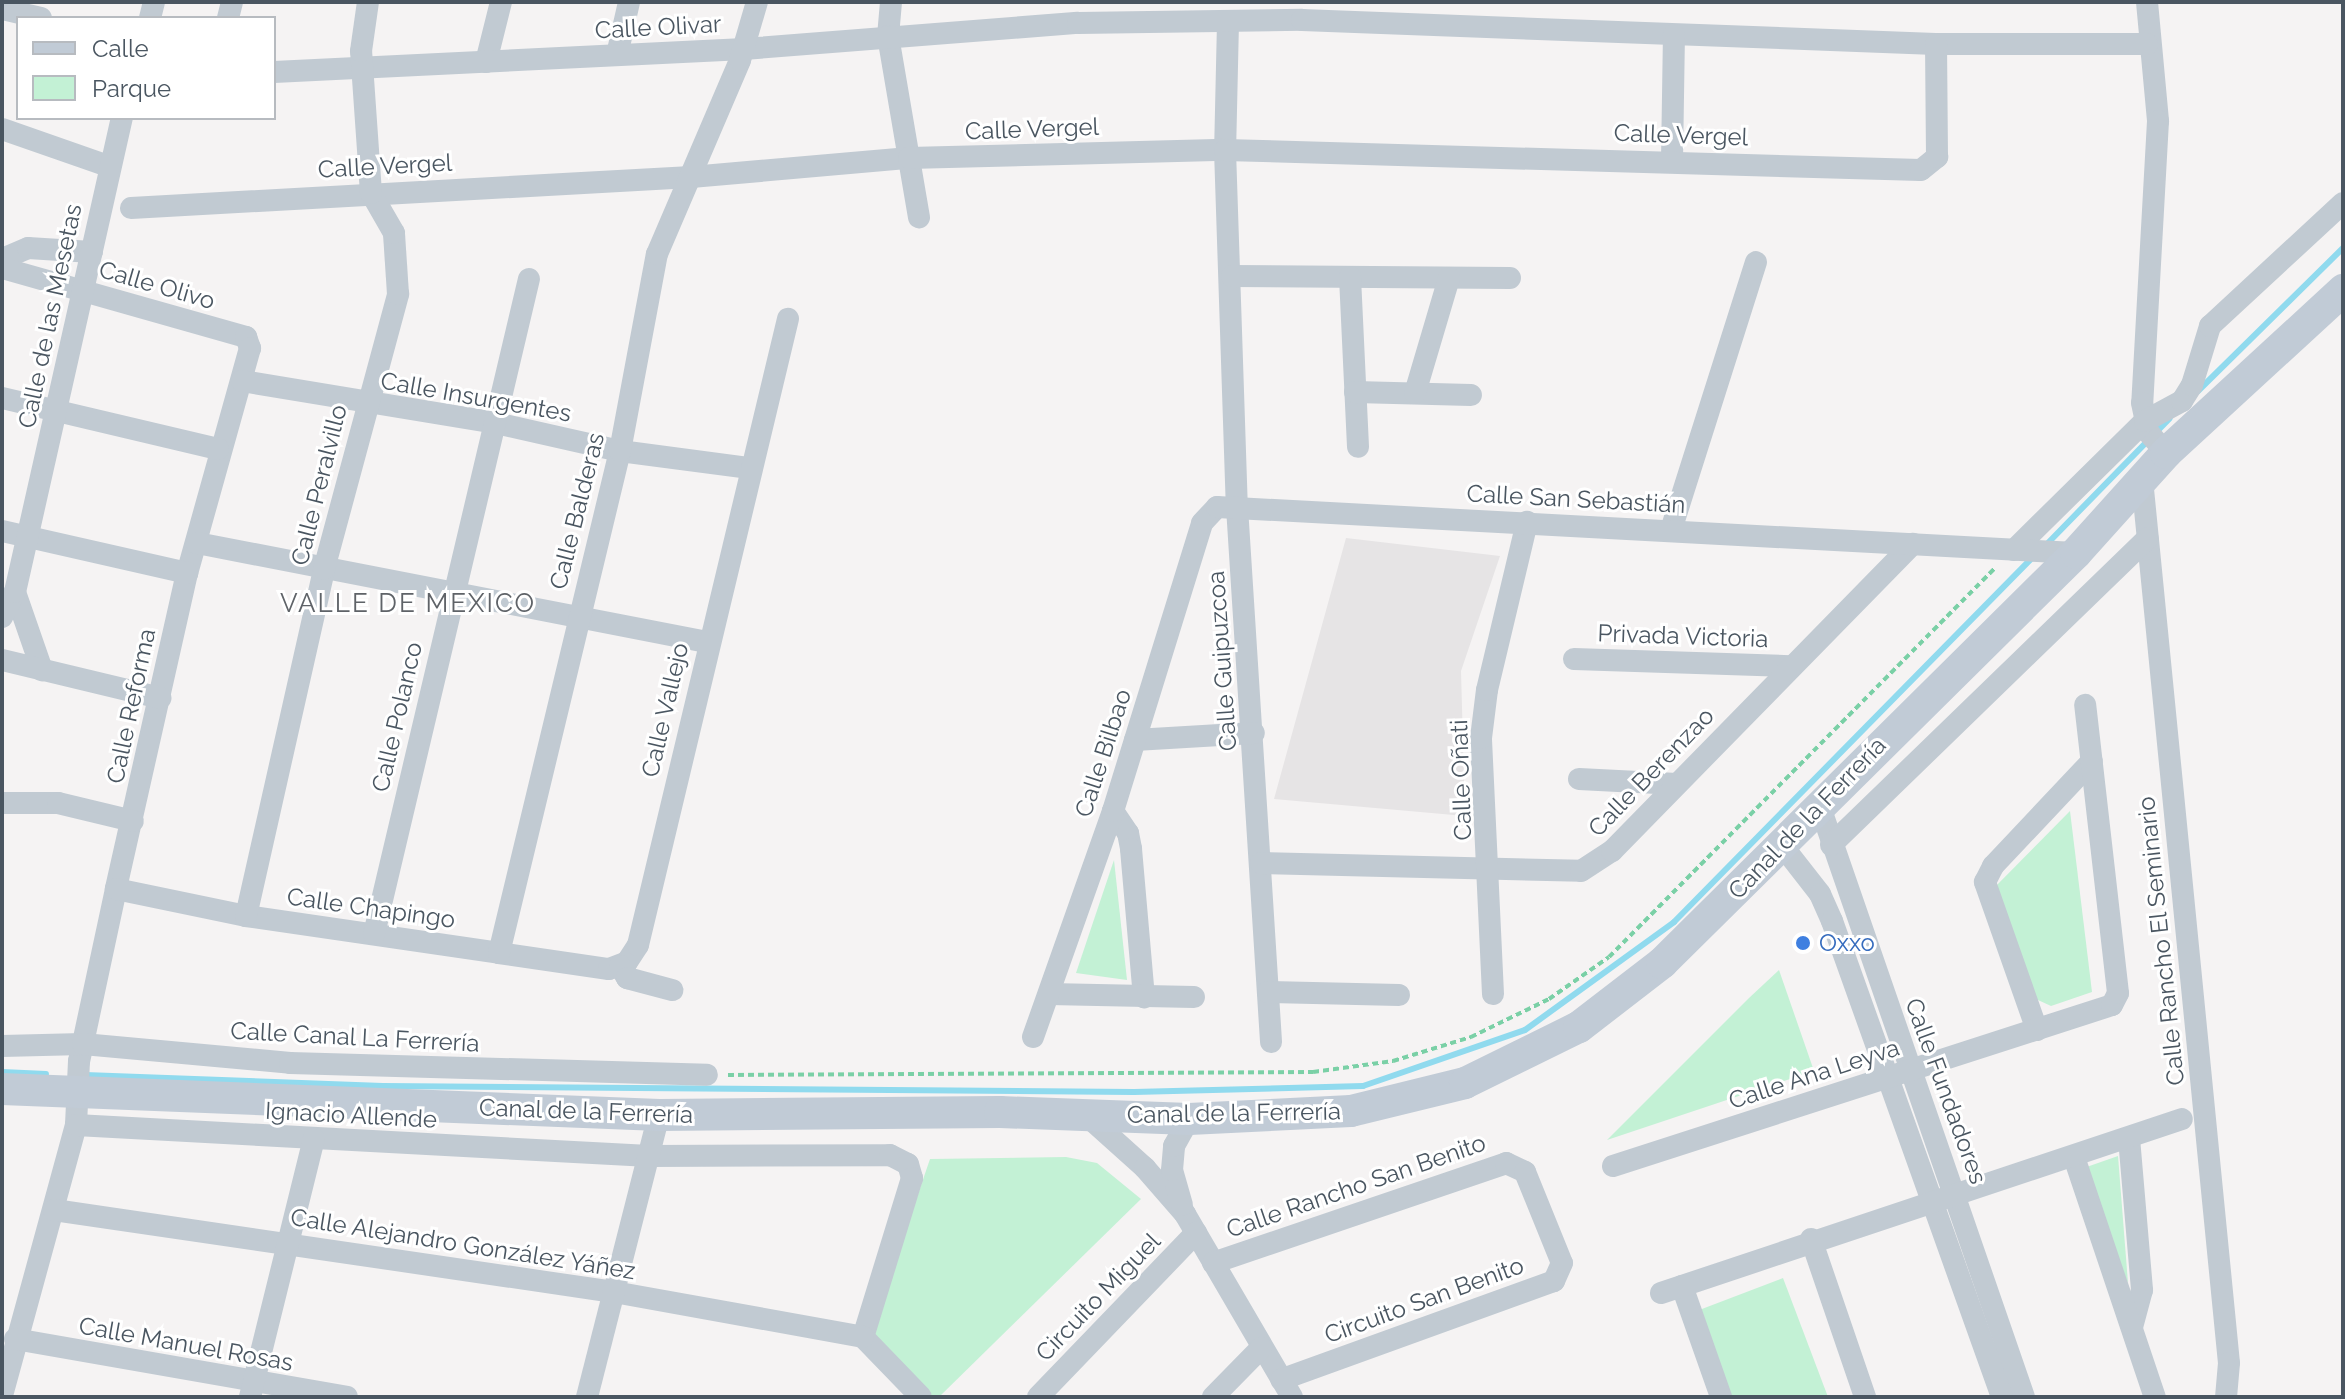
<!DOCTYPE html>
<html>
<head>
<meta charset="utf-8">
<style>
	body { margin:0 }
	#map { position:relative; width:2345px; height:1399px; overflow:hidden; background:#f5f3f3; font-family:Raleway,sans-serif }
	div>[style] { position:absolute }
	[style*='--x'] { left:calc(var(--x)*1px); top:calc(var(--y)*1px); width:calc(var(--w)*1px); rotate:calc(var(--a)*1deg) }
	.education>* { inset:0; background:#e6e4e5 }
	.green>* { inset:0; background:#c3f1d5 }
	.stream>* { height:6px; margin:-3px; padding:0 3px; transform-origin:3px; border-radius:3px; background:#90daee }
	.path>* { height:4px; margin-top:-2px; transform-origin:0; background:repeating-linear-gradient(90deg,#7ad0a6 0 6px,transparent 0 10px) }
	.street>* { height:22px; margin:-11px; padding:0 11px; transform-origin:11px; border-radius:11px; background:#c1cad2 }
	.secondary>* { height:32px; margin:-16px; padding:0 16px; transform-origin:16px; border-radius:16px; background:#c1cbd6 }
	.dots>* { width:22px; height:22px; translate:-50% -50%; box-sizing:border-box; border:4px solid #fff; border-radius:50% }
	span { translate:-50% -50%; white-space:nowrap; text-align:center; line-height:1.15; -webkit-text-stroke:6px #fff; paint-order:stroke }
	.street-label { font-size:24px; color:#4a5661 }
	.shop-label { font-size:24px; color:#366cbe }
	.left { translate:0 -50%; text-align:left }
	.neighbourhood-label { font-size:26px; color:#5f6368; letter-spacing:2px }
	.frame { position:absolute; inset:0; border:4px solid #4a5661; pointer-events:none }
	.legend { position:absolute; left:16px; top:16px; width:260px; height:104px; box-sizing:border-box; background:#fff; border:2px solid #b7bbc0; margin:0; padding:10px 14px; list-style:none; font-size:24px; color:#4a5661 }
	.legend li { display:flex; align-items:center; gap:16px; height:40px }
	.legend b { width:40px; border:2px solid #b7bbc0 }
</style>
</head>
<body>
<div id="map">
	<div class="education">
		<i style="clip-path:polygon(1346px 538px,1500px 556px,1461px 671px,1465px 816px,1274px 799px)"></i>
	</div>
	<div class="green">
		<i style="clip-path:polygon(2070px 811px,2092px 992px,2051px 1006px,2027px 995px,1993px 889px)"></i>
		<i style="clip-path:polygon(1114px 860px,1127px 980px,1076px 973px)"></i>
		<i style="clip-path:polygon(1779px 970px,1814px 1071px,1607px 1140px,1749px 998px)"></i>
		<i style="clip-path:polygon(2118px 1156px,2128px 1283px,2078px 1170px)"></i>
		<i style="clip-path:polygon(1066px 1157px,1097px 1163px,1141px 1199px,939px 1397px,927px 1397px,869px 1338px,930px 1159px)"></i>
		<i style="clip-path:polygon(1783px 1278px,1828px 1397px,1725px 1397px,1694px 1312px)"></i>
	</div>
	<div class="stream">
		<i style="--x:2198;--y:391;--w:204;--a:-44.6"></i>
		<i style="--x:2046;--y:545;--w:177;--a:-45.7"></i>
		<i style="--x:2;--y:1072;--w:44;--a:2.6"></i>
		<i style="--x:85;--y:1075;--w:298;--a:2.1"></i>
		<i style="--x:383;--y:1086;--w:751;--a:0.46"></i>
		<i style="--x:1134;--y:1092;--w:229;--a:-1.5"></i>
		<i style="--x:1363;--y:1086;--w:171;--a:-19.1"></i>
		<i style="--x:1525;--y:1030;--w:184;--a:-35.9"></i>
		<i style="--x:1674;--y:922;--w:511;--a:-45.48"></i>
	</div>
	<div class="path">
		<i style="--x:728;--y:1075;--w:585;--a:-0.29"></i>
		<i style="--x:1313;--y:1072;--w:81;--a:-7.8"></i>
		<i style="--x:1393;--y:1061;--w:82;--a:-17.1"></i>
		<i style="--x:1471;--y:1037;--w:87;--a:-26"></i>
		<i style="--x:1549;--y:999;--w:73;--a:-35"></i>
		<i style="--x:1609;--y:957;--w:548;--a:-45.22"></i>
	</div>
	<div class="street">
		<i style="--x:891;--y:2;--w:34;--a:95"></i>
		<i style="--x:888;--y:36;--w:184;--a:80.3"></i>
		<i style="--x:2147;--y:2;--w:120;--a:84.7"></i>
		<i style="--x:2158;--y:121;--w:282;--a:93.2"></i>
		<i style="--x:2142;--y:403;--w:30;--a:78"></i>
		<i style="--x:2148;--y:432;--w:28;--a:49"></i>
		<i style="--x:2;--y:9;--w:40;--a:13"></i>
		<i style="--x:150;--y:18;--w:16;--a:-76"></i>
		<i style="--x:228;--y:18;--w:16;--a:-76"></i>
		<i style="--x:1228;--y:22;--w:128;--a:91.3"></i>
		<i style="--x:1225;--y:150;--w:357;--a:88.1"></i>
		<i style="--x:1237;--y:507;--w:536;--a:86.36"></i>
		<i style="--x:617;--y:55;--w:54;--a:-77.2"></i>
		<i style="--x:486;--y:62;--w:62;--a:-76"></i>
		<i style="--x:274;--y:72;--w:471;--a:-2.8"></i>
		<i style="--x:744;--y:49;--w:335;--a:-4.5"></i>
		<i style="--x:1078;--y:23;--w:224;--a:-0.8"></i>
		<i style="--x:1302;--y:20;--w:634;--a:2.17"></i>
		<i style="--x:1936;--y:44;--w:211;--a:0"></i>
		<i style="--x:2;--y:129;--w:112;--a:19.2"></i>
		<i style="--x:1672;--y:160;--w:125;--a:-89.1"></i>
		<i style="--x:131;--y:208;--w:561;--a:-3.17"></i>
		<i style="--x:691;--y:177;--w:219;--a:-5"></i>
		<i style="--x:909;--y:158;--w:316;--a:-1.5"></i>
		<i style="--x:1225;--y:150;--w:696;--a:1.65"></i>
		<i style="--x:1921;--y:170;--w:21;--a:-39"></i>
		<i style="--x:1937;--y:157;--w:113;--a:-90.5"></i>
		<i style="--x:2;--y:259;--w:28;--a:-23"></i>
		<i style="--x:28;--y:248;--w:64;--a:3.6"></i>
		<i style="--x:2;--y:268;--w:254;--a:15.8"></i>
		<i style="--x:246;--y:337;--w:12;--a:70"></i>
		<i style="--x:250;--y:348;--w:234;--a:105.6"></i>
		<i style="--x:187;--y:573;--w:324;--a:102.7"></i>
		<i style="--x:116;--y:889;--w:176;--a:102.1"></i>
		<i style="--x:79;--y:1061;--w:64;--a:92.7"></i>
		<i style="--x:76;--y:1125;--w:280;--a:105.3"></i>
		<i style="--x:1232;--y:276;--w:278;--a:0.4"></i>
		<i style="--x:1350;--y:277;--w:170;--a:87.3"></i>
		<i style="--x:242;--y:381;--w:257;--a:9.4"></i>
		<i style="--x:496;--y:423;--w:127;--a:12.7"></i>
		<i style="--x:620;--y:451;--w:131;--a:7.5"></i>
		<i style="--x:1355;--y:392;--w:116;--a:1.5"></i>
		<i style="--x:1415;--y:393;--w:120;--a:-73.5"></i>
		<i style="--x:2;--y:398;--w:222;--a:13.3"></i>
		<i style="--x:2142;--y:479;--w:888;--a:84.38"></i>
		<i style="--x:2229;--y:1363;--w:34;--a:95"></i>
		<i style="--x:1671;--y:530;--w:281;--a:-72.4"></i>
		<i style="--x:2;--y:531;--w:190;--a:12.8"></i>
		<i style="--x:197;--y:543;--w:520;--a:10.99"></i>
		<i style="--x:2014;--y:550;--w:184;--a:-44.6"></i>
		<i style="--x:2145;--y:421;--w:42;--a:-28.4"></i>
		<i style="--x:2182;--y:401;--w:19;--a:-58"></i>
		<i style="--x:2192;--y:385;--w:62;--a:-73"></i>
		<i style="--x:2210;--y:326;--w:181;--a:-42.8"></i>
		<i style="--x:15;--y:592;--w:83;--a:70.9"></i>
		<i style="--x:2;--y:617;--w:28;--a:-63"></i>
		<i style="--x:15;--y:592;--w:486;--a:-77.3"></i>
		<i style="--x:1574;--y:659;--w:216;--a:1.9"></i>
		<i style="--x:2;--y:660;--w:163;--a:13.5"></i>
		<i style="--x:1135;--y:740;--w:119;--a:-3.4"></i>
		<i style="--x:1579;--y:779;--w:98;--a:2.9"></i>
		<i style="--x:2;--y:803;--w:56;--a:0"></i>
		<i style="--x:58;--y:803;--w:77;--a:13.5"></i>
		<i style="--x:1819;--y:804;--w:627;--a:70.93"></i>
		<i style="--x:1113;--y:811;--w:27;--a:56"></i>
		<i style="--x:1128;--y:833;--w:16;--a:79"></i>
		<i style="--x:1131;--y:849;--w:149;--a:85"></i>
		<i style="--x:1781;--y:844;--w:63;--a:52"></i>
		<i style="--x:1820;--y:894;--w:30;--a:66"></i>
		<i style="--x:1832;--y:921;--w:505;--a:70.35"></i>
		<i style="--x:1831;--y:845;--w:441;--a:-44.1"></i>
		<i style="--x:1261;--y:863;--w:320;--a:1.4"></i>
		<i style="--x:1581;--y:871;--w:37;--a:-33"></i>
		<i style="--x:1612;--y:851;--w:430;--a:-45.6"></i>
		<i style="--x:116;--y:889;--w:133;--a:11.7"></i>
		<i style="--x:246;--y:916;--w:256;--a:8.3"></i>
		<i style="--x:499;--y:953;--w:111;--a:8.3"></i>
		<i style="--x:609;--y:969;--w:19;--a:-21"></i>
		<i style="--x:627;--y:962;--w:20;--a:-57"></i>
		<i style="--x:638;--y:945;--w:644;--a:-76.53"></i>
		<i style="--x:246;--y:916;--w:356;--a:-77.3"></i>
		<i style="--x:324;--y:569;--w:285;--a:-74.9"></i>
		<i style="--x:398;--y:294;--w:61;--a:-93.8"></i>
		<i style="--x:394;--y:233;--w:46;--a:-119.9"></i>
		<i style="--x:371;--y:193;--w:142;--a:-94"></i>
		<i style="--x:361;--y:51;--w:49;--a:-81.9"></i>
		<i style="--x:374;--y:934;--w:673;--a:-76.69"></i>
		<i style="--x:499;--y:953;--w:516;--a:-76.45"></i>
		<i style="--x:620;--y:451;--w:200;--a:-79.4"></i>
		<i style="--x:657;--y:254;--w:211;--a:-66.8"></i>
		<i style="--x:740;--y:60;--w:60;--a:-73.7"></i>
		<i style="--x:620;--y:966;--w:14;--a:60"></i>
		<i style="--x:627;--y:978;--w:47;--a:14.9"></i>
		<i style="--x:1268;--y:992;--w:131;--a:1.3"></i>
		<i style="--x:1049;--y:994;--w:145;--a:1.2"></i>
		<i style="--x:1493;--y:994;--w:256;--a:-92.7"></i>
		<i style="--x:1481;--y:738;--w:48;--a:-82.9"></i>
		<i style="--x:1487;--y:690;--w:173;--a:-76.6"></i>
		<i style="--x:2037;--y:1030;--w:157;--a:-109.4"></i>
		<i style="--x:1985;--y:882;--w:18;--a:-63"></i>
		<i style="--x:1993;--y:866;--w:144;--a:-46.7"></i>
		<i style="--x:1033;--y:1037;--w:240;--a:-70.5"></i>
		<i style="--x:1113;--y:811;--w:301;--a:-72.8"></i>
		<i style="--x:1202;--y:523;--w:22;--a:-47"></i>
		<i style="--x:1217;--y:507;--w:860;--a:3.07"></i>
		<i style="--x:2;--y:1046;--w:81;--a:-1.4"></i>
		<i style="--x:83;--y:1044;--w:208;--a:5.2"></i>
		<i style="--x:290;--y:1063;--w:417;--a:1.6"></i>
		<i style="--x:1085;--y:1114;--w:81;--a:42"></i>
		<i style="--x:1145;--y:1168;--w:61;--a:49"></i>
		<i style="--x:1185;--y:1214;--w:212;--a:59.7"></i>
		<i style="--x:76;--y:1125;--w:574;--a:3.1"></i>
		<i style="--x:649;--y:1156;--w:241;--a:-0.2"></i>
		<i style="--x:890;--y:1155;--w:20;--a:27"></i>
		<i style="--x:908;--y:1164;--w:15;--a:74"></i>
		<i style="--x:912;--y:1178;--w:166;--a:107.1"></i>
		<i style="--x:863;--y:1337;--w:83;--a:46"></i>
		<i style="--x:2129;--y:1138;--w:153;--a:85.1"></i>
		<i style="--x:2142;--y:1290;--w:38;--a:105"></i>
		<i style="--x:2074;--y:1157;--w:253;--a:71.4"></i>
		<i style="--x:1613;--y:1166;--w:524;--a:-17.88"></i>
		<i style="--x:2112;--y:1005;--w:13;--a:-63"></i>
		<i style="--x:2118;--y:993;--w:290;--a:-96.5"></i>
		<i style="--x:1182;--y:1205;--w:36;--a:-106"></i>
		<i style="--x:1172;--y:1170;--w:24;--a:-85"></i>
		<i style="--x:1174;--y:1146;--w:31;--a:-61"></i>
		<i style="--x:54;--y:1210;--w:566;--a:8.33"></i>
		<i style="--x:614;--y:1292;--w:253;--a:10.2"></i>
		<i style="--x:1811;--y:1239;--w:167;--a:71.1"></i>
		<i style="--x:1213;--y:1263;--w:310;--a:-18.8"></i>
		<i style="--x:1506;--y:1163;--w:21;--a:25"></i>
		<i style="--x:1525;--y:1172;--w:98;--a:67.9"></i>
		<i style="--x:1562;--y:1263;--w:20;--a:114"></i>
		<i style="--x:1554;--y:1281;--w:290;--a:160.1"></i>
		<i style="--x:1682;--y:1286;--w:118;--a:70.6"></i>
		<i style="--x:1661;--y:1293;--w:549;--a:-18.47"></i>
		<i style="--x:15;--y:1339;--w:337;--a:9.9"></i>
		<i style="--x:250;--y:1397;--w:266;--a:-76.1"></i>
		<i style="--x:587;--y:1397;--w:291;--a:-75.7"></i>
		<i style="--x:1038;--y:1397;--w:228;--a:-46.1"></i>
		<i style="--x:1213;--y:1397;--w:69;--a:-45.6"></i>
	</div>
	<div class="secondary">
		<i style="--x:2;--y:1089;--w:658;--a:2.27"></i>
		<i style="--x:659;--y:1115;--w:341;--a:-0.5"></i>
		<i style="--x:1000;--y:1112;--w:189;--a:2.1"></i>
		<i style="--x:1189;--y:1119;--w:162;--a:-2.8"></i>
		<i style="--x:1351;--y:1111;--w:117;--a:-13.8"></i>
		<i style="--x:1465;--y:1083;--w:127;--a:-26.2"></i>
		<i style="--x:1579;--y:1027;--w:105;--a:-37.6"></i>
		<i style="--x:1662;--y:963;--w:583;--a:-44.72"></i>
		<i style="--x:2076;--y:553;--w:135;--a:-48"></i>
		<i style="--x:2166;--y:453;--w:241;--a:-42.6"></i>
	</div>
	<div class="dots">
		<i style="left:1803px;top:943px;background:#3f7fe0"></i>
	</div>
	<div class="street-label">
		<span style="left:658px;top:27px;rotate:-3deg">Calle Olivar</span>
		<span style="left:1032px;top:129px;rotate:-2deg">Calle Vergel</span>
		<span style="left:1681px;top:135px;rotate:2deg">Calle Vergel</span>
		<span style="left:385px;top:166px;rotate:-3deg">Calle Vergel</span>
		<span style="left:157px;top:285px;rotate:16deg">Calle Olivo</span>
		<span style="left:50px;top:316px;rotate:-78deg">Calle de las Mesetas</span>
		<span style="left:476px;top:397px;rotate:10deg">Calle Insurgentes</span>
		<span style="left:319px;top:485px;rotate:-76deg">Calle Peralvillo</span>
		<span style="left:1576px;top:499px;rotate:3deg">Calle San Sebastián</span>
		<span style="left:577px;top:511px;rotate:-76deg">Calle Balderas</span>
		<span style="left:1683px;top:636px;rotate:2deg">Privada Victoria</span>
		<span style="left:1222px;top:661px;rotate:-94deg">Calle Guipuzcoa</span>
		<span style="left:131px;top:706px;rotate:-78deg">Calle Reforma</span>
		<span style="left:665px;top:710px;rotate:-77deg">Calle Vallejo</span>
		<span style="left:397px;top:717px;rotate:-77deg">Calle Polanco</span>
		<span style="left:1103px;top:753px;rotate:-72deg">Calle Bilbao</span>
		<span style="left:1651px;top:772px;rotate:-46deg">Calle Berenzao</span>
		<span style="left:1461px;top:780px;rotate:-92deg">Calle Oñati</span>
		<span style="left:1807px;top:818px;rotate:-46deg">Canal de la Ferrería</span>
		<span style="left:371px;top:908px;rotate:8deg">Calle Chapingo</span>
		<span style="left:2161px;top:941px;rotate:-96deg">Calle Rancho El Seminario</span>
		<span style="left:355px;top:1037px;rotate:3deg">Calle Canal La Ferrería</span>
		<span style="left:1814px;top:1074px;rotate:-18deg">Calle Ana Leyva</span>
		<span style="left:1946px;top:1091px;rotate:70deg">Calle Fundadores</span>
		<span style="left:586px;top:1111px;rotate:2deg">Canal de la Ferrería</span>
		<span style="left:1234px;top:1113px;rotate:-1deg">Canal de la Ferrería</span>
		<span style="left:351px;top:1115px;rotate:3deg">Ignacio Allende</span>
		<span style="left:1356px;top:1186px;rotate:-19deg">Calle Rancho San Benito</span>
		<span style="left:463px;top:1244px;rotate:9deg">Calle Alejandro González Yáñez</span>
		<span style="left:1098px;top:1297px;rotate:-46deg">Circuito Miguel</span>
		<span style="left:1424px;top:1300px;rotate:-20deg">Circuito San Benito</span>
		<span style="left:186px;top:1344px;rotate:10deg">Calle Manuel Rosas</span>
	</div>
	<div class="shop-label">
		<span class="left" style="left:1819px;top:943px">Oxxo</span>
	</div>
	<div class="neighbourhood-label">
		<span style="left:408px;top:604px">VALLE DE MEXICO</span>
	</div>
	<div class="frame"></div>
	<ul class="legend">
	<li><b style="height:10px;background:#c1cbd6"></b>Calle</li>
	<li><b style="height:22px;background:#c3f1d5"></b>Parque</li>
	</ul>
</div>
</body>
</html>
